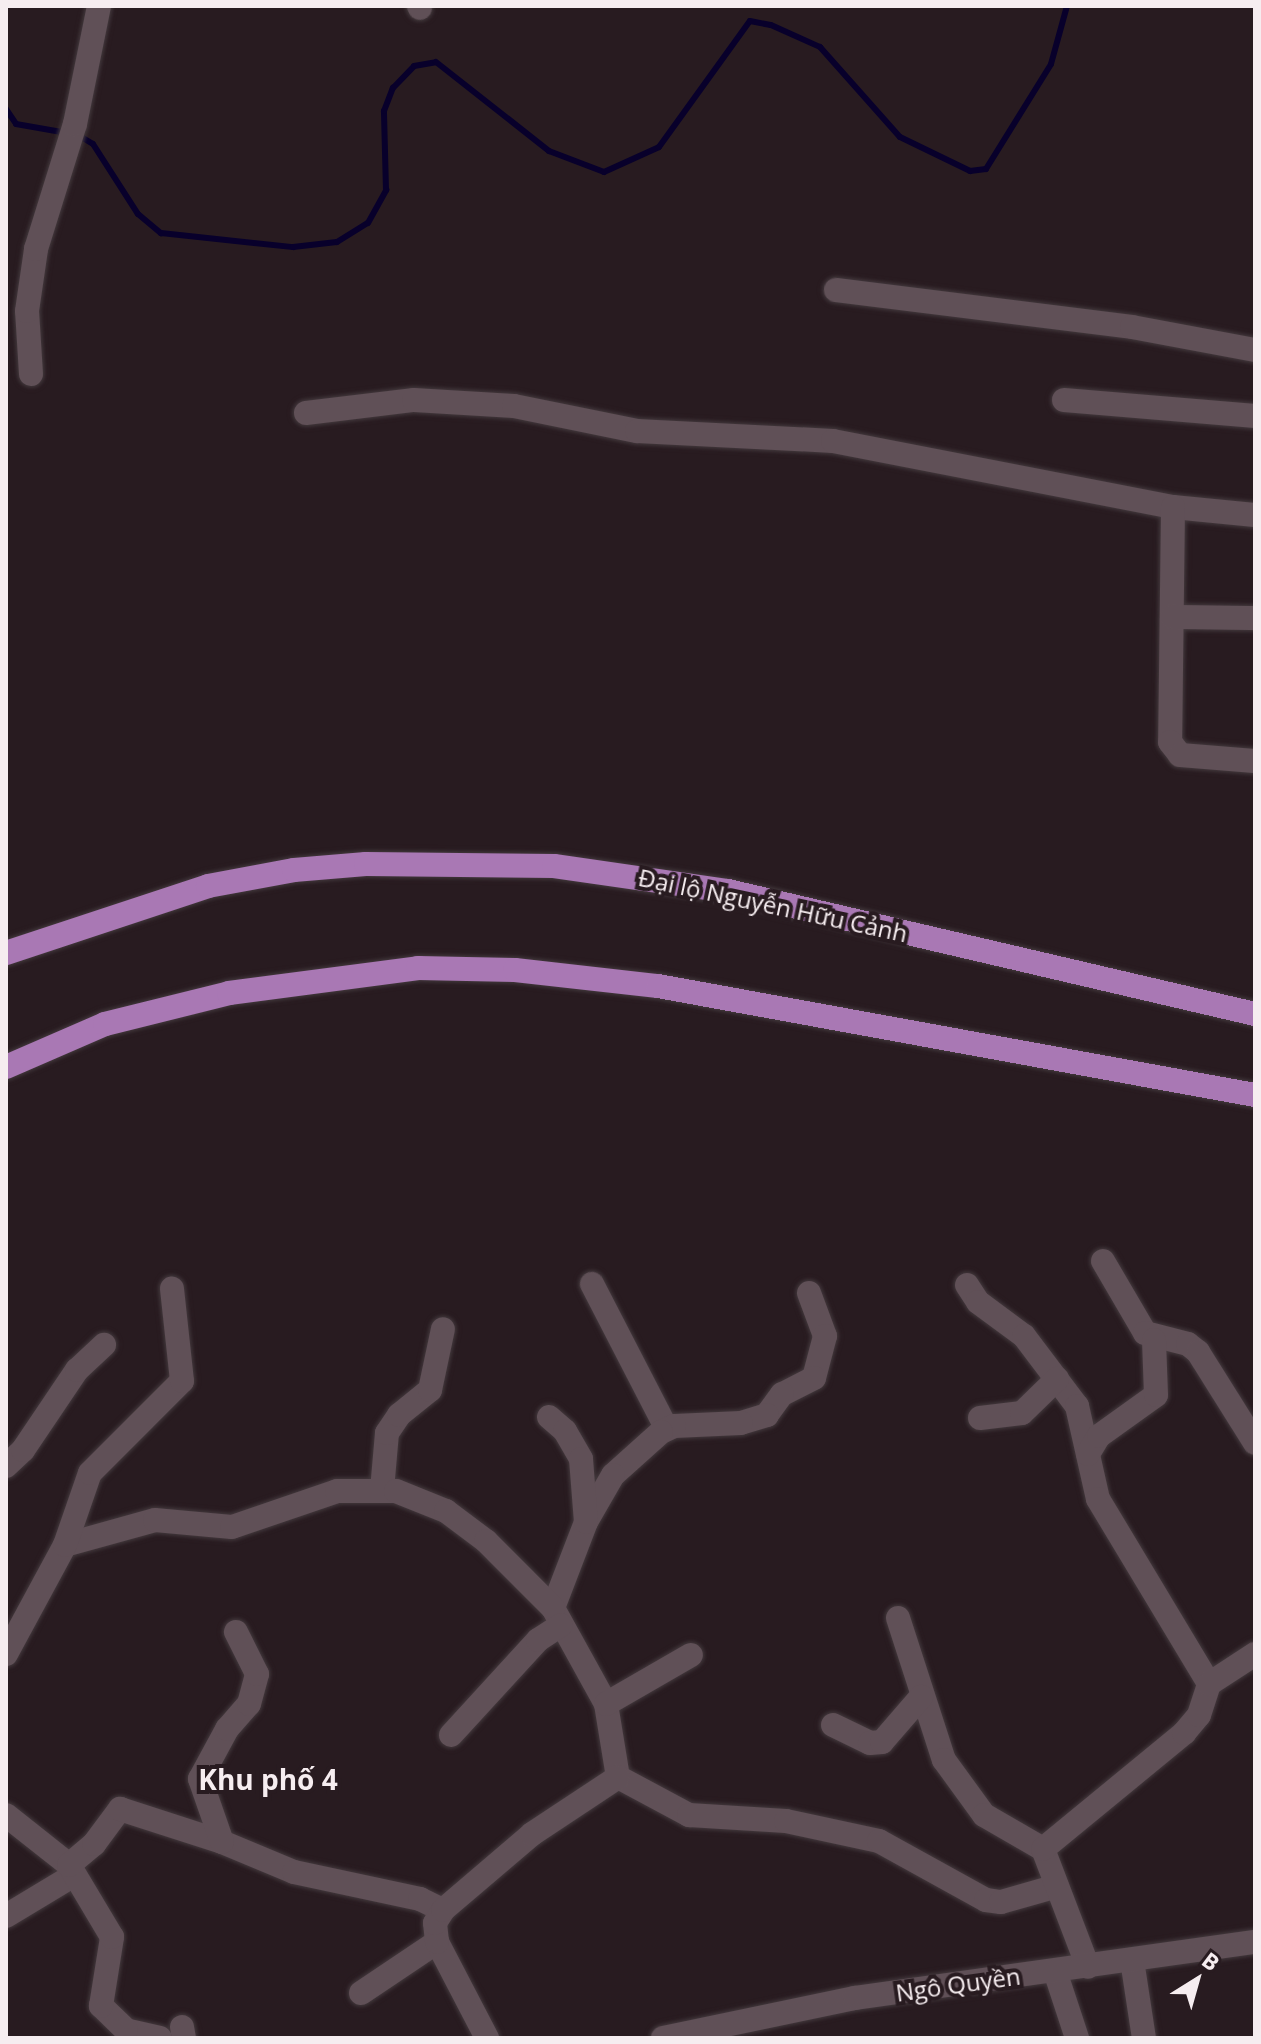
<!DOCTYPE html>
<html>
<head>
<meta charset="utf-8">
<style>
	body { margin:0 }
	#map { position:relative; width:1261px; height:2044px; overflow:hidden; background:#281b20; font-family:"Open Sans",sans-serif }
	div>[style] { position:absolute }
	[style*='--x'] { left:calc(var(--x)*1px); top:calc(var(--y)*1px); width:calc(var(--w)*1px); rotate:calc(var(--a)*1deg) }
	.stream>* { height:6px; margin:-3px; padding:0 3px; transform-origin:3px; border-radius:3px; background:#08002b }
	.roads { filter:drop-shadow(0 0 2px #43393d) drop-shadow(0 0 2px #43393d) }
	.minor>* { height:24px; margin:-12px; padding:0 12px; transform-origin:12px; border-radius:12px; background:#605057 }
	.major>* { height:24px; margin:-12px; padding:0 12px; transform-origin:12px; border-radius:12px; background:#a978b4 }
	span { translate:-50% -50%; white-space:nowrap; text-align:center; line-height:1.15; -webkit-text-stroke:8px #281b20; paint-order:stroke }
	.street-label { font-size:24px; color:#f6edf0 }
	.quarter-label { font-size:28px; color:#f6edf0; font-weight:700 }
	.frame { position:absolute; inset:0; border:8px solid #f6edf0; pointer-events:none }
	.north { position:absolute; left:1157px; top:1940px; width:80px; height:80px; -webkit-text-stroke:6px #281b20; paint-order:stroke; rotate:37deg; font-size:22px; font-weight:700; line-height:32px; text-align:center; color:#f6edf0 }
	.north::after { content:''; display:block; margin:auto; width:28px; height:36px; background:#f6edf0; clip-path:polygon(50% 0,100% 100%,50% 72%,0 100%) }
</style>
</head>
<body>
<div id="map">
	<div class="stream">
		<i style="--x:6;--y:109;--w:18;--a:56"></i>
		<i style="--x:16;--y:124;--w:52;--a:10"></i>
		<i style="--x:78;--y:135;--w:17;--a:31"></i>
		<i style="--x:93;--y:144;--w:83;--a:57.3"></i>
		<i style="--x:138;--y:214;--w:30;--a:40"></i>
		<i style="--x:161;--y:233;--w:133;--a:6.1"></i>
		<i style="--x:293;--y:247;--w:44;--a:-6.5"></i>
		<i style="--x:337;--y:242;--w:36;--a:-32"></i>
		<i style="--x:368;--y:223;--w:38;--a:-61"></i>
		<i style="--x:386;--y:190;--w:79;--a:-91.5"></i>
		<i style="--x:384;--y:111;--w:25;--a:-69"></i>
		<i style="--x:393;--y:88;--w:30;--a:-46"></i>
		<i style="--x:414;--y:66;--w:22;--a:-10"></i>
		<i style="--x:436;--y:62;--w:144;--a:38.2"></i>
		<i style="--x:549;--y:151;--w:59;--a:20.9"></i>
		<i style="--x:604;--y:172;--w:60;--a:-24.4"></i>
		<i style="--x:659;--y:147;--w:155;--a:-54.2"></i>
		<i style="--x:750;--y:21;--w:21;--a:11"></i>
		<i style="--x:771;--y:25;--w:54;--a:24.2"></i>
		<i style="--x:820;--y:47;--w:120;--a:48.4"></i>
		<i style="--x:900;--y:137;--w:78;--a:25.9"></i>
		<i style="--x:970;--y:171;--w:16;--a:-7"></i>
		<i style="--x:986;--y:169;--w:123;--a:-58.2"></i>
		<i style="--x:1051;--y:64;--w:60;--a:-74.6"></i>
	</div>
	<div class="roads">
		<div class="minor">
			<i style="--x:419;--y:6;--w:2;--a:63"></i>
			<i style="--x:836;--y:290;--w:298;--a:7.1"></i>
			<i style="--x:1132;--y:327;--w:125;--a:10.6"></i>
			<i style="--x:31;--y:374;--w:63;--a:-93.6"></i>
			<i style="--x:27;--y:311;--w:63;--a:-81.7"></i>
			<i style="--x:36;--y:249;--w:131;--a:-72.7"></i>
			<i style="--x:75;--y:124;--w:120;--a:-78.5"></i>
			<i style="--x:1064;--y:400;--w:192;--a:4.8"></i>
			<i style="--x:306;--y:413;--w:109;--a:-6.9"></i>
			<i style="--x:414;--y:400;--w:100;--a:3.4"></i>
			<i style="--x:514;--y:406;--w:126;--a:11.5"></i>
			<i style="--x:637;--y:431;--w:196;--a:2.9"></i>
			<i style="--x:833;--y:441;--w:346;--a:11"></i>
			<i style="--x:1173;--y:507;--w:82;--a:5.6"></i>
			<i style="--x:1173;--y:507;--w:235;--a:90.7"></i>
			<i style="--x:1170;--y:742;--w:16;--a:52"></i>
			<i style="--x:1180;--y:755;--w:75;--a:4.6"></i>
			<i style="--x:1172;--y:617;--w:83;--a:0.7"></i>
			<i style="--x:1103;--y:1261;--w:83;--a:59.7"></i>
			<i style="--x:1145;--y:1333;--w:44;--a:14.3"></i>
			<i style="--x:1188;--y:1344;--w:13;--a:39"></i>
			<i style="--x:1198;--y:1352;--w:107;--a:57.9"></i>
			<i style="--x:592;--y:1284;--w:163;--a:62.7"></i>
			<i style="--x:967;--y:1285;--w:20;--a:57"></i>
			<i style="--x:978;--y:1302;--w:57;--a:36.5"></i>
			<i style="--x:1024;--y:1336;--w:88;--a:52.9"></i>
			<i style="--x:1077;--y:1406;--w:95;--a:77.3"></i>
			<i style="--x:1098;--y:1499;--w:216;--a:59"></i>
			<i style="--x:809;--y:1293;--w:46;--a:69.6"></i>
			<i style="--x:825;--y:1336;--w:43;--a:104.7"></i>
			<i style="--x:814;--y:1378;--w:36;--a:153"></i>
			<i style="--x:782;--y:1394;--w:26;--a:126"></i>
			<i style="--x:767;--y:1415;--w:27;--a:163"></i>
			<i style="--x:741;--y:1423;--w:67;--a:177.4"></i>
			<i style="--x:674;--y:1426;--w:14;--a:155"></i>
			<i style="--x:661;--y:1432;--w:64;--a:138.1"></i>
			<i style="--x:613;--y:1475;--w:54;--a:119.9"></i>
			<i style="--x:586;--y:1522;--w:92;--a:111"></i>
			<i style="--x:553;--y:1608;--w:110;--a:61.1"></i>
			<i style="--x:606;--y:1704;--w:74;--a:80.7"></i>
			<i style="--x:618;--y:1777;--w:81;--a:28.2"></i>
			<i style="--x:689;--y:1815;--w:97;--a:3.5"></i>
			<i style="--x:786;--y:1821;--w:95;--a:12.1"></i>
			<i style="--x:879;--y:1841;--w:122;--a:28.9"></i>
			<i style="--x:986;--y:1900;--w:15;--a:8"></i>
			<i style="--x:1001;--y:1902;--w:58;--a:-15.9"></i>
			<i style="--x:549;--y:1417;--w:21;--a:41"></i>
			<i style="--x:565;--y:1431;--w:32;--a:60"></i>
			<i style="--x:581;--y:1459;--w:63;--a:85.5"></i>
			<i style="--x:980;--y:1418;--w:42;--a:-6.8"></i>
			<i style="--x:1022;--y:1413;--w:49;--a:-44.2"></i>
			<i style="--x:1088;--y:1454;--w:21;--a:-59"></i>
			<i style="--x:1099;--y:1436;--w:70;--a:-35.7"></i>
			<i style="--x:1156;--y:1395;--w:55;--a:-92.1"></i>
			<i style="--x:6;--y:1466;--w:23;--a:-43"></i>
			<i style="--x:23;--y:1450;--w:97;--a:-56"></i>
			<i style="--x:77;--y:1370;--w:37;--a:-43"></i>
			<i style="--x:382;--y:1490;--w:57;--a:-85"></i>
			<i style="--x:387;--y:1433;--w:22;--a:-56"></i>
			<i style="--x:399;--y:1415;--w:40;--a:-39"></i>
			<i style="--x:430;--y:1390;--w:62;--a:-78"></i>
			<i style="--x:65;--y:1545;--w:93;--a:-15.5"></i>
			<i style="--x:155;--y:1520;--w:77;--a:5.2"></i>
			<i style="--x:232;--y:1527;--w:111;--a:-18.9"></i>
			<i style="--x:337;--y:1491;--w:59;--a:0"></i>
			<i style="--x:396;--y:1491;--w:54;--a:21.8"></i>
			<i style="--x:446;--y:1511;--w:50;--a:36.9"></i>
			<i style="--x:486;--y:1541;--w:95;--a:45"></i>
			<i style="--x:898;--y:1618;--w:149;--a:72.1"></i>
			<i style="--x:944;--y:1760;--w:68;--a:54"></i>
			<i style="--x:984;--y:1815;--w:68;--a:30"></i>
			<i style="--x:1043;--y:1849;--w:126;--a:69.1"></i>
			<i style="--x:6;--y:1654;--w:124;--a:-61.6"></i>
			<i style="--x:65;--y:1545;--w:76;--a:-70.9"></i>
			<i style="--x:90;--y:1473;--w:130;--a:-45"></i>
			<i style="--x:182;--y:1381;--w:93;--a:-96.2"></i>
			<i style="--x:606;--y:1704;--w:98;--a:-30"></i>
			<i style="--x:833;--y:1725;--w:41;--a:25.9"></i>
			<i style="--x:870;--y:1743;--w:12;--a:-5"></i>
			<i style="--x:882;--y:1742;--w:60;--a:-49.1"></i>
			<i style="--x:451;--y:1735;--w:129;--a:-47.5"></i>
			<i style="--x:538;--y:1640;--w:27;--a:-33"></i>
			<i style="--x:6;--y:1815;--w:80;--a:38.4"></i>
			<i style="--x:222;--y:1842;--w:78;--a:22.6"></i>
			<i style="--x:294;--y:1872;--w:129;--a:12.1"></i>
			<i style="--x:420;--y:1899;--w:25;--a:26"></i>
			<i style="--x:1043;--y:1849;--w:183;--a:-39.4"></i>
			<i style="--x:1184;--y:1733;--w:23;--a:-50"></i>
			<i style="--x:1199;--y:1715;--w:33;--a:-72"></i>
			<i style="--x:1209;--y:1684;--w:55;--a:-33.1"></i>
			<i style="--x:6;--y:1916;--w:79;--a:-31.1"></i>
			<i style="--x:1132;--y:1960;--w:79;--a:81.3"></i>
			<i style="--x:1055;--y:1971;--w:71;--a:71.8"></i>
			<i style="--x:361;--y:1993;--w:92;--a:-33.9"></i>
			<i style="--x:182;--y:2027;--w:11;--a:80"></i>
			<i style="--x:160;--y:2038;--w:35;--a:-167"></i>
			<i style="--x:126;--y:2030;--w:35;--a:-136"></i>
			<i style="--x:101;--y:2006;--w:70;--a:-80.9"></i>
			<i style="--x:112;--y:1937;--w:84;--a:-120.8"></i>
			<i style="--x:69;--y:1865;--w:33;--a:-40"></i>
			<i style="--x:94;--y:1844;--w:44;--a:-53.4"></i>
			<i style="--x:120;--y:1809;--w:107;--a:17.9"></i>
			<i style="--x:222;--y:1842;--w:67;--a:-109.2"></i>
			<i style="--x:200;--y:1779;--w:57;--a:-61.6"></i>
			<i style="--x:227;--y:1729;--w:33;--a:-49"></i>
			<i style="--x:249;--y:1704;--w:31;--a:-75"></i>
			<i style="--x:257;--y:1674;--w:47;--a:-116.6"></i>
			<i style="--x:487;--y:2038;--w:108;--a:-117.5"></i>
			<i style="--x:437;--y:1942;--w:19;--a:-96"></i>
			<i style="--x:435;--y:1923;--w:15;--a:-58"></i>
			<i style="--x:443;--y:1910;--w:117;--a:-40.5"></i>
			<i style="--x:532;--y:1834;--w:103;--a:-33.5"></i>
			<i style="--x:663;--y:2038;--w:196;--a:-11.8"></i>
			<i style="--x:855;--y:1998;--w:404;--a:-8"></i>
		</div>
		<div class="major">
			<i style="--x:6;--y:953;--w:213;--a:-18.3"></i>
			<i style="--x:208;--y:886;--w:87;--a:-10.5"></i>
			<i style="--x:294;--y:870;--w:72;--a:-4.8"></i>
			<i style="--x:366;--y:864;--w:188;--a:0.6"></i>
			<i style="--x:554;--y:866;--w:176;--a:8.2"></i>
			<i style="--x:728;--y:891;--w:541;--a:13.14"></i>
			<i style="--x:6;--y:1067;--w:108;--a:-23.5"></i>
			<i style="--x:105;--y:1024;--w:128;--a:-14"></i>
			<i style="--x:229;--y:993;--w:191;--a:-7.5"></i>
			<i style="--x:418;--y:968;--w:97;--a:1.2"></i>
			<i style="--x:515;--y:970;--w:144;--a:6.4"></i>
			<i style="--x:658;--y:986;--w:607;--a:10.35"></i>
		</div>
	</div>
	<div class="street-label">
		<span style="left:773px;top:905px;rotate:12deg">Đại lộ Nguyễn Hữu Cảnh</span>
		<span style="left:958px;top:1984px;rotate:-8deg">Ngô Quyền</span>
	</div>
	<div class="quarter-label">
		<span style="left:268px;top:1779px">Khu phố 4</span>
	</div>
	<div class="frame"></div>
	<div class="north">B</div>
</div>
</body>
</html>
